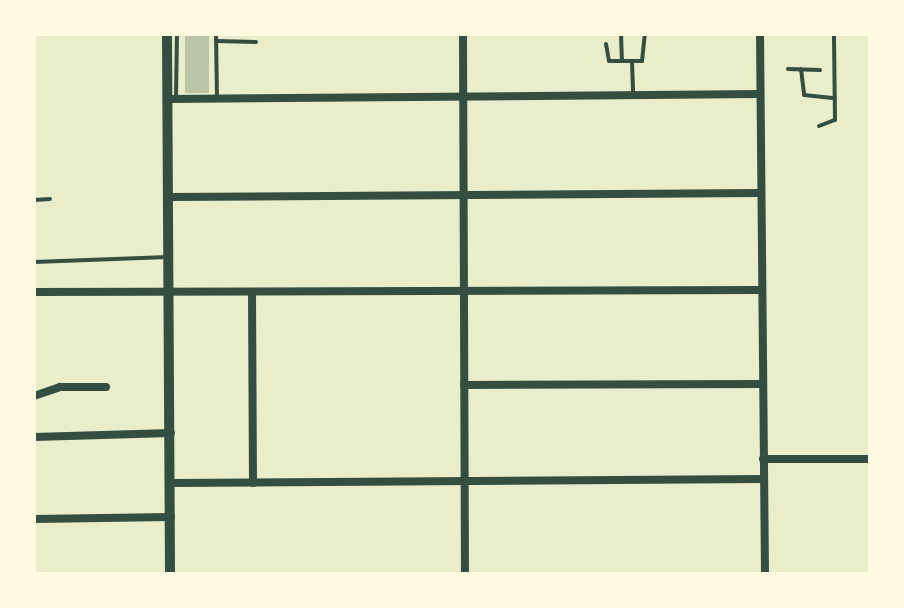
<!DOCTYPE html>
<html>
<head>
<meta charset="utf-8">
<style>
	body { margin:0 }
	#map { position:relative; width:904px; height:608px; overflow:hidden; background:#e9edc9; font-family:Helvetica,sans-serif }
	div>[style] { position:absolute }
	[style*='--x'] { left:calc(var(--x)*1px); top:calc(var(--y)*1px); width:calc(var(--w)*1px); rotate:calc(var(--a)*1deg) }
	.building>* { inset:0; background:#bcc5a7; transform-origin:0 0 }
	.service>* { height:4px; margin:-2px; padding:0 2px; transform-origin:2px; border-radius:2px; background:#344e41 }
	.minor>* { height:8px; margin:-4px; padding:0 4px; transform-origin:4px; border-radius:4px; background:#344e41 }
	.tertiary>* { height:10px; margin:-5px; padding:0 5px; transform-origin:5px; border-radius:5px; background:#344e41 }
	span { translate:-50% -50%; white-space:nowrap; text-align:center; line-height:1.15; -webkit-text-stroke:7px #fefae0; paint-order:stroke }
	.frame { position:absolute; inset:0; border:36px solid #fefae0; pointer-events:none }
</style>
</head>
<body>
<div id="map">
	<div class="building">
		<i style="left:185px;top:34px;width:24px;height:59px"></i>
	</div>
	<div class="service">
		<i style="--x:216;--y:34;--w:62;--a:89.1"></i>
		<i style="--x:621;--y:34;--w:27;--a:88"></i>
		<i style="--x:216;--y:41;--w:40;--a:1.4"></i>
		<i style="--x:606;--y:44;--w:17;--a:80"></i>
		<i style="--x:609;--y:61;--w:33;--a:0"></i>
		<i style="--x:642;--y:61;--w:27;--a:-84"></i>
		<i style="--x:632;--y:61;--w:34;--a:88"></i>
		<i style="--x:788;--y:69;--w:32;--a:2"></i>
		<i style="--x:801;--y:69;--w:26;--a:83"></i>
		<i style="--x:804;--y:95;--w:31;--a:6"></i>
		<i style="--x:176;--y:97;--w:63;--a:-89.1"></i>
		<i style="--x:819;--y:126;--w:17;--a:-21"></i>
		<i style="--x:835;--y:120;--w:86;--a:-90.7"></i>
		<i style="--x:34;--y:200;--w:16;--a:-4"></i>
		<i style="--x:34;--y:262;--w:134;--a:-2.1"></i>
	</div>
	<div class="minor">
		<i style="--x:463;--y:34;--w:540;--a:89.79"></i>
		<i style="--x:760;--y:34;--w:540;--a:89.47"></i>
		<i style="--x:168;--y:99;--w:592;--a:-0.48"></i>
		<i style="--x:170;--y:197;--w:590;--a:-0.39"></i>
		<i style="--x:34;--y:292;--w:726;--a:-0.16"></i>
		<i style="--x:252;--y:294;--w:189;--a:89.7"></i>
		<i style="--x:464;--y:385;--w:297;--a:-0.2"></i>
		<i style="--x:34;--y:396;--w:28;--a:-19"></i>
		<i style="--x:60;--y:387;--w:46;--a:0"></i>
		<i style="--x:34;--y:437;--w:137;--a:-1.7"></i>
		<i style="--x:763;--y:459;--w:107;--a:0"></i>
		<i style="--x:171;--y:483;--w:592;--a:-0.39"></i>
		<i style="--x:34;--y:519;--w:137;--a:-0.8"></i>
	</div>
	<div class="tertiary">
		<i style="--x:167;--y:34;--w:540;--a:89.68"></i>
	</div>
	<div class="frame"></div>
</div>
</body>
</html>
